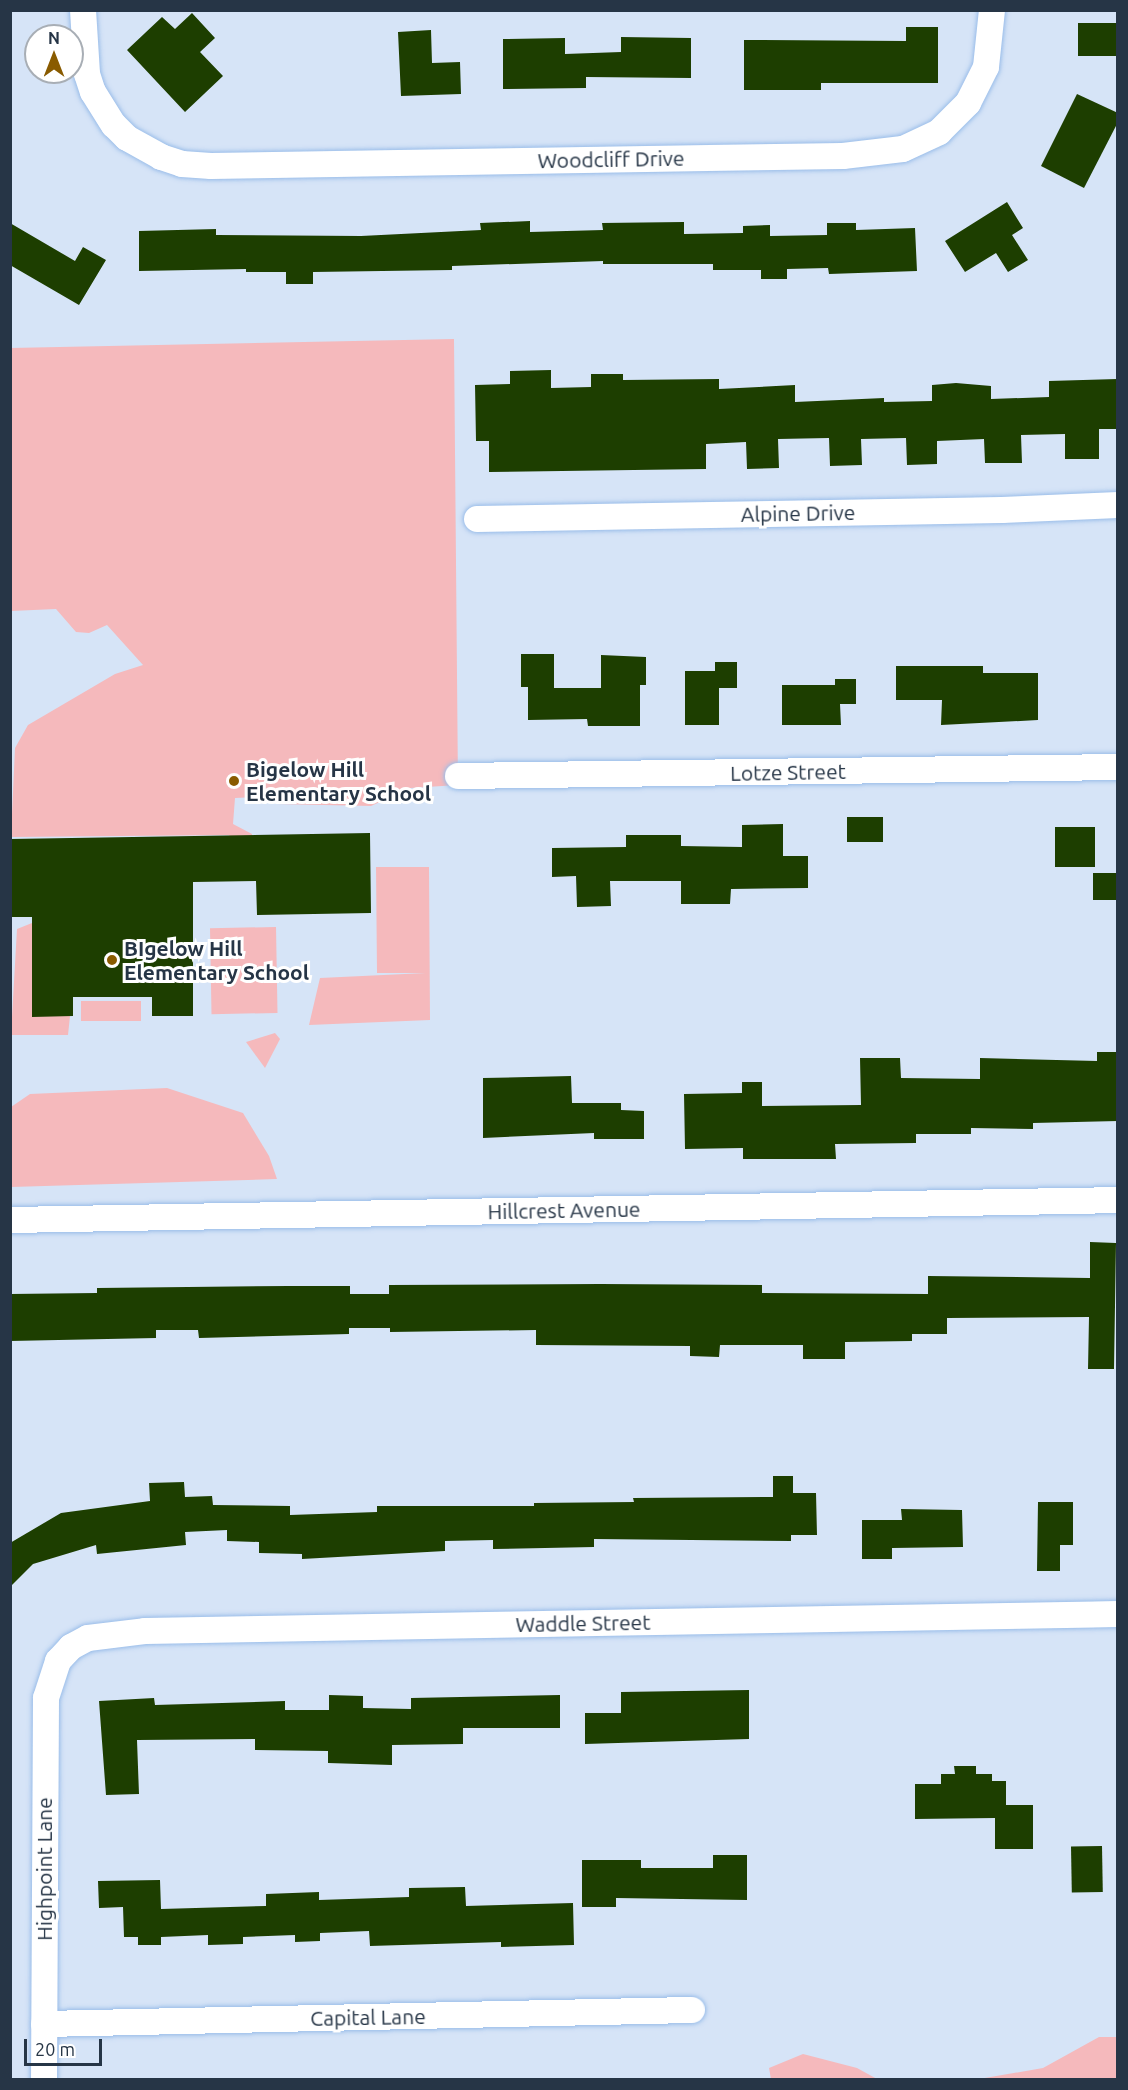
<!DOCTYPE html>
<html>
<head>
<meta charset="utf-8">
<style>
	body { margin:0 }
	#map { position:relative; width:1128px; height:2090px; overflow:hidden; background:#d6e4f7; font-family:Ubuntu,sans-serif }
	div>[style] { position:absolute }
	[style*='--x'] { left:calc(var(--x)*1px); top:calc(var(--y)*1px); width:calc(var(--w)*1px); rotate:calc(var(--a)*1deg) }
	.green>* { inset:0; background:#f5b9bc; transform-origin:0 0 }
	.building>* { inset:0; background:#1d3e00; transform-origin:0 0 }
	.roads { filter:drop-shadow(0 0 2px #9abde9) drop-shadow(0 0 2px #9abde9) }
	.minor>* { height:26px; margin:-13px; padding:0 13px; transform-origin:13px; border-radius:13px; background:#fff }
	.dots>* { width:16px; height:16px; translate:-50% -50%; box-sizing:border-box; border:3px solid #fff; border-radius:50% }
	span { translate:-50% -50%; white-space:nowrap; text-align:center; line-height:1.15; -webkit-text-stroke:6px #fff; paint-order:stroke }
	.street-label { font-size:21px; color:#263546 }
	.poi-label { font-size:21px; color:#263546; font-weight:700 }
	.left { translate:0 -50%; text-align:left }
	.frame { position:absolute; inset:0; border:12px solid #263546; pointer-events:none }
	.north { position:absolute; left:24px; top:24px; width:60px; height:60px; box-sizing:border-box; background:#fff; border:2px solid #a8aeb5; border-radius:50%; rotate:0deg; font-size:16px; font-weight:700; line-height:24px; text-align:center; color:#263546 }
	.north::after { content:''; display:block; margin:auto; width:21px; height:27px; background:#895b00; clip-path:polygon(50% 0,100% 100%,50% 72%,0 100%) }
	.scale { position:absolute; left:24px; top:2039px; width:78px; height:27px; box-sizing:border-box; border:3px solid #263546; border-top:0; padding-left:8px; font-size:18px; line-height:21px; white-space:nowrap; color:#263546; -webkit-text-stroke:4px #fff; paint-order:stroke }
</style>
</head>
<body>
<div id="map">
	<div class="green">
		<i style="clip-path:polygon(454px 339px,458px 785px,411px 788px,371px 806px,277px 804px,276px 796px,235px 798px,233px 824px,252px 834px,253px 869px,229px 835px,11px 837px,15px 748px,28px 725px,115px 674px,143px 665px,107px 625px,89px 633px,76px 632px,56px 609px,11px 611px,10px 348px)"></i>
		<i style="clip-path:polygon(376px 867px,429px 867px,430px 1020px,309px 1025px,320px 978px,426px 973px,377px 973px)"></i>
		<i style="clip-path:polygon(32px 923px,32px 1016px,70px 1016px,68px 1035px,11px 1035px,17px 929px)"></i>
		<i style="left:276px;top:927px;width:86px;height:66px;rotate:89deg"></i>
		<i style="left:81px;top:1001px;width:60px;height:20px"></i>
		<i style="clip-path:polygon(275px 1033px,280px 1039px,265px 1068px,246px 1042px)"></i>
		<i style="clip-path:polygon(167px 1088px,243px 1113px,269px 1156px,277px 1179px,11px 1187px,11px 1107px,30px 1094px)"></i>
		<i style="clip-path:polygon(1099px 2037px,1117px 2037px,1117px 2079px,979px 2079px,1043px 2068px)"></i>
		<i style="clip-path:polygon(803px 2054px,857px 2068px,877px 2079px,771px 2079px,769px 2068px)"></i>
	</div>
	<div class="building">
		<i style="clip-path:polygon(192px 13px,215px 38px,200px 52px,223px 76px,185px 112px,127px 50px,162px 17px,175px 29px)"></i>
		<i style="left:1078px;top:23px;width:40px;height:33px"></i>
		<i style="clip-path:polygon(906px 27px,938px 27px,938px 83px,821px 83px,821px 90px,744px 90px,744px 40px,906px 41px)"></i>
		<i style="clip-path:polygon(431px 30px,432px 63px,460px 62px,461px 94px,401px 96px,398px 32px)"></i>
		<i style="clip-path:polygon(621px 37px,691px 38px,691px 78px,586px 77px,586px 88px,503px 89px,503px 39px,565px 38px,565px 54px,621px 52px)"></i>
		<i style="clip-path:polygon(1077px 94px,1118px 113px,1118px 122px,1084px 188px,1041px 166px)"></i>
		<i style="clip-path:polygon(1007px 202px,1023px 228px,1012px 235px,1028px 260px,1008px 272px,996px 253px,965px 272px,945px 241px)"></i>
		<i style="clip-path:polygon(530px 221px,530px 232px,603px 230px,602px 223px,684px 222px,684px 234px,743px 233px,743px 226px,770px 225px,770px 236px,827px 235px,827px 223px,856px 223px,856px 230px,915px 228px,917px 271px,829px 274px,828px 268px,787px 269px,787px 279px,761px 279px,761px 270px,713px 270px,713px 264px,603px 264px,603px 261px,452px 266px,452px 270px,313px 272px,313px 284px,286px 284px,286px 272px,246px 272px,246px 269px,139px 271px,139px 231px,216px 229px,216px 235px,361px 236px,481px 230px,480px 223px)"></i>
		<i style="clip-path:polygon(10px 223px,75px 261px,83px 247px,106px 260px,79px 305px,10px 265px)"></i>
		<i style="clip-path:polygon(551px 370px,551px 388px,591px 387px,591px 374px,623px 374px,623px 380px,719px 379px,719px 389px,795px 385px,795px 402px,884px 398px,884px 402px,932px 401px,932px 385px,956px 383px,991px 386px,991px 399px,1049px 397px,1049px 381px,1117px 379px,1118px 429px,1099px 429px,1099px 459px,1065px 459px,1065px 434px,1021px 435px,1022px 463px,985px 463px,984px 439px,937px 441px,937px 464px,907px 465px,906px 438px,861px 439px,862px 465px,830px 466px,829px 438px,778px 439px,779px 468px,747px 469px,746px 442px,706px 444px,706px 469px,489px 472px,489px 441px,476px 441px,475px 385px,510px 384px,510px 371px)"></i>
		<i style="clip-path:polygon(521px 654px,554px 654px,554px 688px,601px 688px,601px 655px,646px 657px,646px 685px,640px 685px,640px 726px,588px 726px,587px 719px,528px 720px,528px 687px,521px 687px)"></i>
		<i style="clip-path:polygon(715px 662px,737px 662px,737px 688px,719px 688px,719px 725px,685px 725px,685px 671px,715px 671px)"></i>
		<i style="clip-path:polygon(896px 666px,983px 666px,983px 673px,1038px 673px,1038px 720px,941px 725px,942px 700px,896px 700px)"></i>
		<i style="clip-path:polygon(835px 679px,856px 679px,856px 704px,840px 704px,841px 725px,782px 725px,782px 685px,835px 685px)"></i>
		<i style="left:883px;top:817px;width:25px;height:36px;rotate:90deg"></i>
		<i style="clip-path:polygon(783px 824px,783px 856px,808px 856px,808px 888px,731px 889px,730px 904px,681px 904px,681px 881px,610px 881px,611px 906px,577px 907px,576px 876px,552px 877px,552px 848px,626px 847px,626px 835px,681px 835px,681px 846px,742px 847px,742px 825px)"></i>
		<i style="left:1055px;top:827px;width:40px;height:40px"></i>
		<i style="clip-path:polygon(370px 833px,371px 913px,257px 915px,256px 881px,193px 882px,193px 1016px,152px 1016px,152px 997px,73px 997px,73px 1016px,32px 1017px,32px 917px,10px 917px,10px 839px)"></i>
		<i style="left:1093px;top:873px;width:25px;height:27px"></i>
		<i style="clip-path:polygon(1097px 1052px,1118px 1052px,1118px 1121px,1033px 1123px,1033px 1129px,971px 1128px,971px 1134px,916px 1134px,916px 1143px,835px 1144px,836px 1159px,743px 1159px,743px 1148px,685px 1149px,684px 1094px,742px 1093px,742px 1082px,762px 1082px,762px 1106px,861px 1105px,860px 1058px,900px 1058px,901px 1078px,980px 1079px,980px 1058px,1097px 1061px)"></i>
		<i style="clip-path:polygon(571px 1076px,572px 1103px,621px 1103px,621px 1110px,644px 1111px,644px 1139px,594px 1139px,594px 1133px,483px 1138px,483px 1078px)"></i>
		<i style="clip-path:polygon(1090px 1242px,1116px 1243px,1114px 1369px,1088px 1369px,1089px 1317px,947px 1318px,947px 1334px,912px 1334px,912px 1341px,845px 1342px,845px 1359px,803px 1359px,803px 1345px,720px 1345px,719px 1357px,690px 1356px,690px 1346px,536px 1345px,536px 1330px,390px 1332px,390px 1328px,349px 1328px,349px 1334px,199px 1338px,198px 1330px,156px 1330px,156px 1338px,10px 1341px,10px 1294px,97px 1293px,97px 1288px,289px 1286px,350px 1286px,350px 1294px,389px 1294px,389px 1285px,600px 1284px,762px 1285px,762px 1293px,928px 1294px,928px 1276px,1090px 1278px)"></i>
		<i style="clip-path:polygon(773px 1476px,793px 1476px,793px 1493px,816px 1493px,817px 1535px,791px 1535px,791px 1541px,594px 1539px,594px 1547px,493px 1549px,493px 1540px,445px 1541px,445px 1551px,302px 1559px,302px 1554px,259px 1553px,259px 1542px,227px 1541px,227px 1530px,185px 1532px,186px 1545px,97px 1554px,96px 1545px,33px 1564px,10px 1587px,10px 1543px,61px 1513px,150px 1501px,149px 1483px,184px 1482px,185px 1497px,212px 1496px,213px 1505px,290px 1506px,290px 1515px,377px 1512px,377px 1506px,534px 1506px,534px 1503px,634px 1502px,633px 1498px,773px 1497px)"></i>
		<i style="clip-path:polygon(1038px 1502px,1073px 1502px,1073px 1545px,1060px 1545px,1060px 1571px,1037px 1571px)"></i>
		<i style="clip-path:polygon(901px 1509px,962px 1510px,963px 1547px,892px 1548px,892px 1559px,862px 1559px,862px 1520px,902px 1520px)"></i>
		<i style="clip-path:polygon(749px 1690px,749px 1739px,585px 1744px,585px 1713px,621px 1713px,621px 1692px)"></i>
		<i style="clip-path:polygon(329px 1695px,363px 1696px,363px 1708px,411px 1709px,411px 1698px,560px 1695px,560px 1728px,463px 1728px,463px 1744px,392px 1745px,392px 1765px,328px 1763px,328px 1751px,255px 1750px,255px 1739px,137px 1740px,139px 1794px,106px 1795px,99px 1701px,154px 1698px,155px 1705px,285px 1701px,285px 1710px,329px 1710px)"></i>
		<i style="clip-path:polygon(954px 1766px,976px 1766px,976px 1774px,992px 1774px,992px 1781px,1006px 1781px,1006px 1805px,1033px 1805px,1033px 1849px,995px 1849px,995px 1818px,915px 1819px,915px 1784px,941px 1784px,941px 1774px,955px 1774px)"></i>
		<i style="left:1102px;top:1846px;width:46px;height:31px;rotate:89deg"></i>
		<i style="clip-path:polygon(713px 1855px,747px 1855px,747px 1900px,616px 1898px,616px 1907px,582px 1907px,582px 1860px,641px 1860px,641px 1868px,713px 1868px)"></i>
		<i style="clip-path:polygon(160px 1880px,161px 1909px,266px 1906px,266px 1894px,319px 1892px,319px 1900px,409px 1897px,409px 1888px,465px 1887px,466px 1906px,573px 1903px,574px 1945px,501px 1947px,501px 1942px,370px 1946px,369px 1931px,320px 1933px,320px 1941px,295px 1942px,295px 1935px,243px 1937px,243px 1944px,208px 1945px,208px 1935px,161px 1937px,161px 1945px,138px 1945px,138px 1937px,124px 1937px,123px 1907px,99px 1908px,98px 1881px)"></i>
	</div>
	<div class="roads">
		<div class="minor">
			<i style="--x:83;--y:10;--w:64;--a:86.4"></i>
			<i style="--x:87;--y:74;--w:19;--a:72"></i>
			<i style="--x:93;--y:92;--w:39;--a:58"></i>
			<i style="--x:114;--y:125;--w:18;--a:45"></i>
			<i style="--x:127;--y:138;--w:39;--a:29"></i>
			<i style="--x:161;--y:157;--w:22;--a:18"></i>
			<i style="--x:182;--y:164;--w:29;--a:4"></i>
			<i style="--x:211;--y:166;--w:632;--a:-0.91"></i>
			<i style="--x:843;--y:156;--w:60;--a:-6.7"></i>
			<i style="--x:903;--y:149;--w:40;--a:-25"></i>
			<i style="--x:939;--y:132;--w:41;--a:-45"></i>
			<i style="--x:968;--y:103;--w:40;--a:-63.4"></i>
			<i style="--x:986;--y:67;--w:57;--a:-84"></i>
			<i style="--x:477;--y:519;--w:525;--a:-0.98"></i>
			<i style="--x:1002;--y:510;--w:116;--a:-2.5"></i>
			<i style="--x:458;--y:776;--w:660;--a:-0.78"></i>
			<i style="--x:10;--y:1220;--w:1108;--a:-1.03"></i>
			<i style="--x:44;--y:2024;--w:648;--a:-1.24"></i>
			<i style="--x:44;--y:2080;--w:382;--a:-89.7"></i>
			<i style="--x:46;--y:1698;--w:39;--a:-72"></i>
			<i style="--x:58;--y:1661;--w:19;--a:-47"></i>
			<i style="--x:71;--y:1647;--w:19;--a:-28"></i>
			<i style="--x:88;--y:1638;--w:57;--a:-7"></i>
			<i style="--x:145;--y:1631;--w:973;--a:-1"></i>
		</div>
	</div>
	<div class="dots">
		<i style="left:234px;top:781px;background:#895b00"></i>
		<i style="left:112px;top:960px;background:#895b00"></i>
	</div>
	<div class="street-label">
		<span style="left:611px;top:159px;rotate:-1deg">Woodcliff Drive</span>
		<span style="left:798px;top:513px;rotate:-1deg">Alpine Drive</span>
		<span style="left:788px;top:772px;rotate:-1deg">Lotze Street</span>
		<span style="left:564px;top:1210px;rotate:-1deg">Hillcrest Avenue</span>
		<span style="left:583px;top:1623px;rotate:-1deg">Waddle Street</span>
		<span style="left:44px;top:1869px;rotate:-90deg">Highpoint Lane</span>
		<span style="left:368px;top:2017px;rotate:-1deg">Capital Lane</span>
	</div>
	<div class="poi-label">
		<span class="left" style="left:246px;top:781px">Bigelow Hill<br>Elementary School</span>
		<span class="left" style="left:124px;top:960px">BIgelow Hill<br>Elementary School</span>
	</div>
	<div class="frame"></div>
	<div class="north">N</div>
	<div class="scale">20 m</div>
</div>
</body>
</html>
